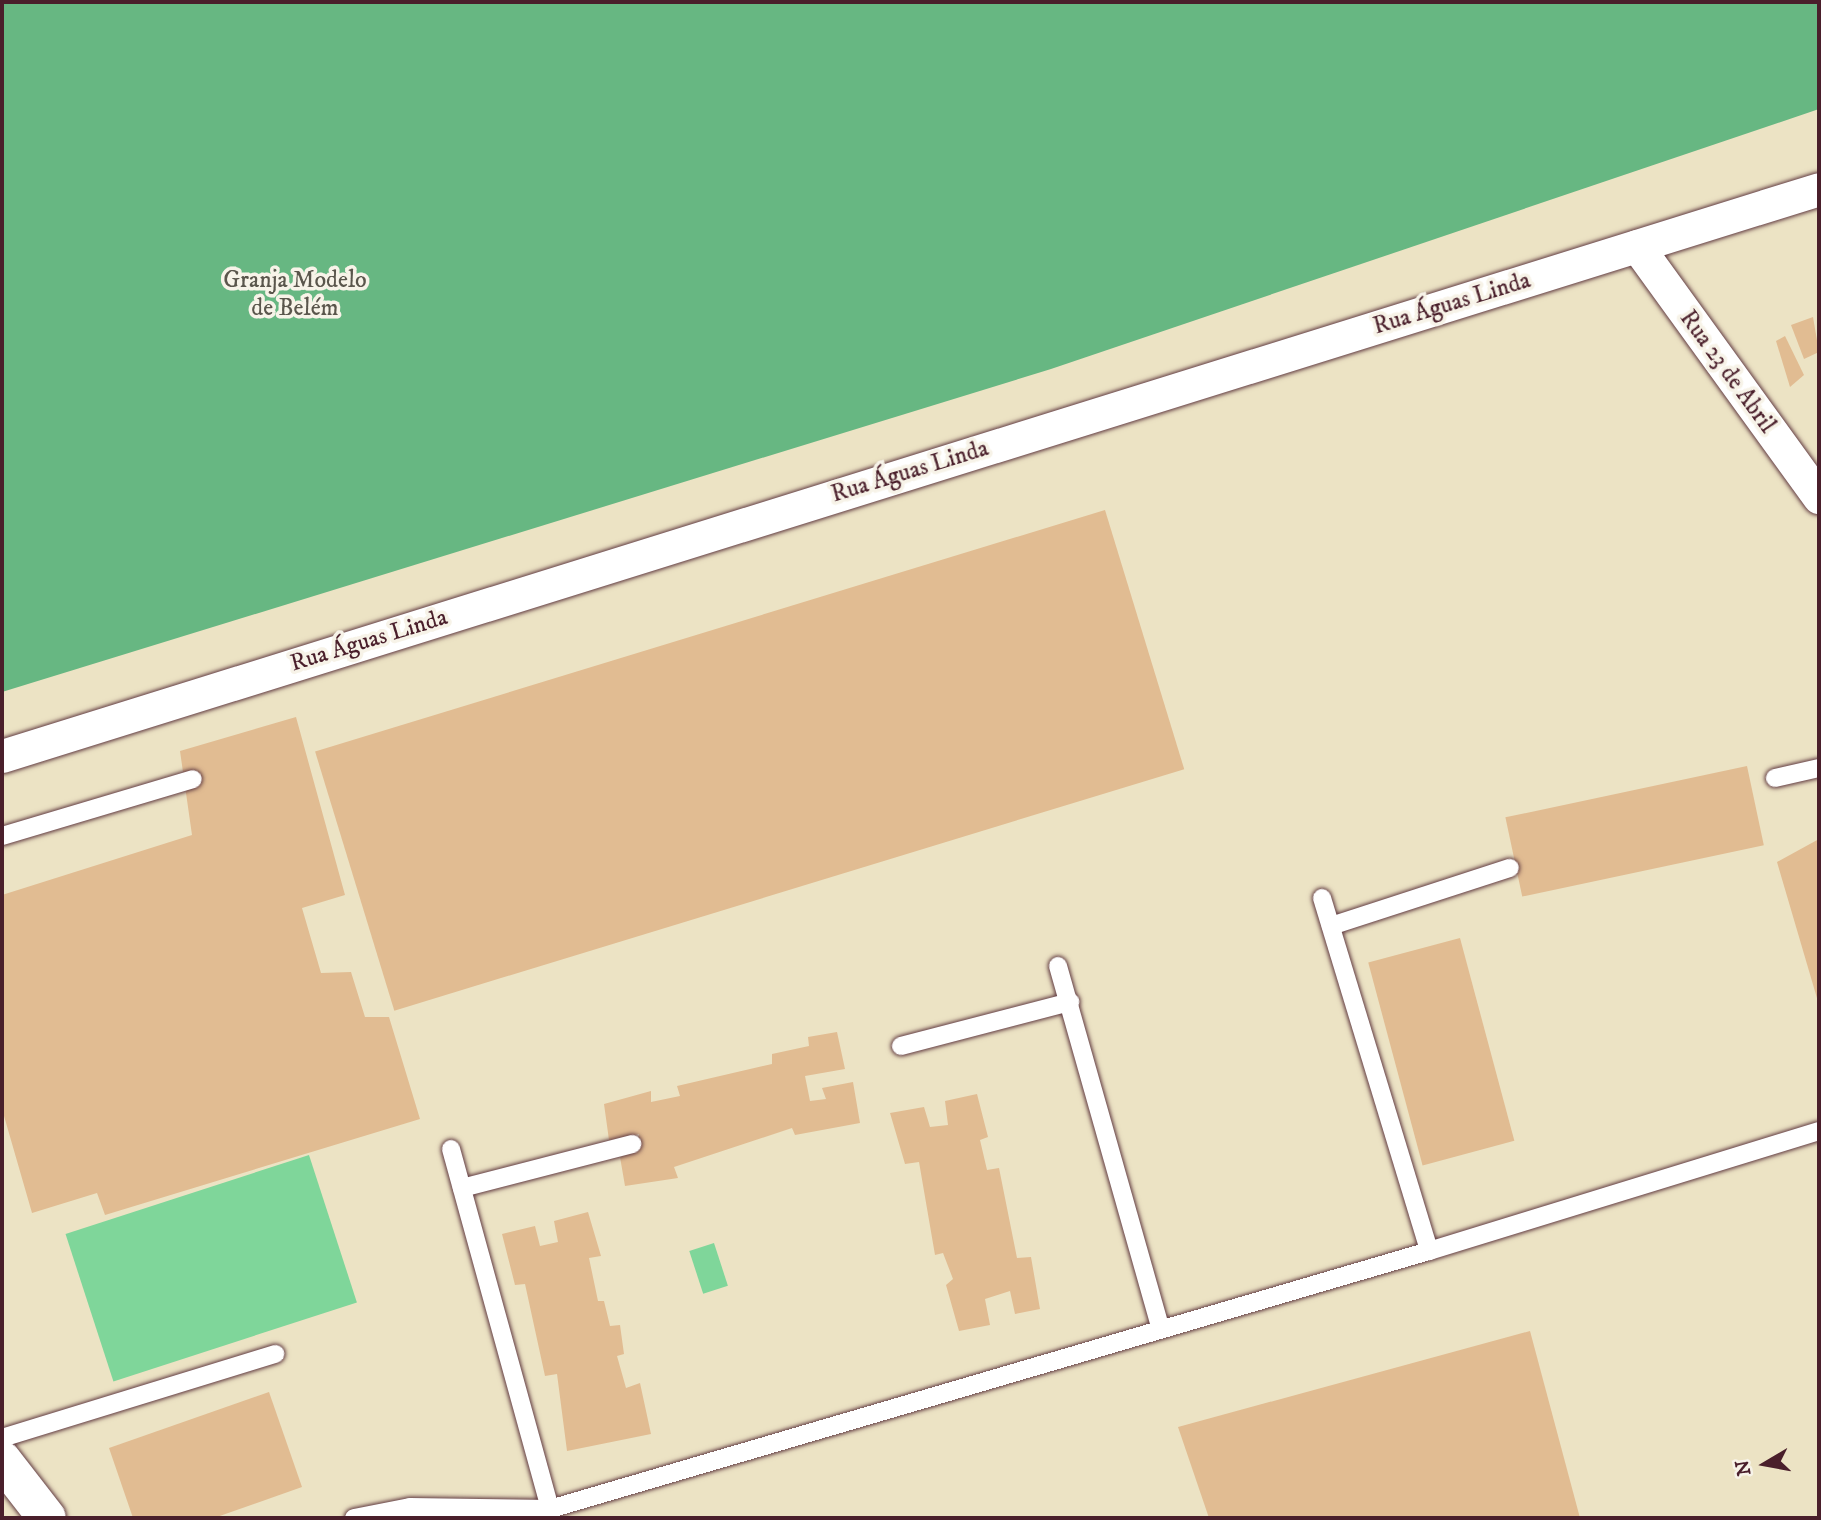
<!DOCTYPE html>
<html>
<head>
<meta charset="utf-8">
<style>
	body { margin:0 }
	#map { position:relative; width:1821px; height:1520px; overflow:hidden; background:#ece3c4; font-family:"IM FELL DW Pica",serif }
	div>[style] { position:absolute }
	[style*='--x'] { left:calc(var(--x)*1px); top:calc(var(--y)*1px); width:calc(var(--w)*1px); rotate:calc(var(--a)*1deg) }
	.green>* { inset:0; background:#7fd69a; transform-origin:0 0 }
	.forest>* { inset:0; background:#67b782 }
	.building>* { inset:0; background:#e1bc92; transform-origin:0 0 }
	.roads { filter:drop-shadow(0 0 2px #623c42) drop-shadow(0 0 2px #623c42) }
	.lane>* { height:18px; margin:-9px; padding:0 9px; transform-origin:9px; border-radius:9px; background:#fff }
	.street>* { height:33px; margin:-16.5px; padding:0 16.5px; transform-origin:16.5px; border-radius:16.5px; background:#fff }
	.highway>* { height:38px; margin:-19px; padding:0 19px; transform-origin:19px; border-radius:19px; background:#fff }
	span { translate:-50% -50%; white-space:nowrap; text-align:center; line-height:1.15; -webkit-text-stroke:7px #f7f3e8; paint-order:stroke }
	.park-label { font-size:24px; color:#5a564c }
	.street-label { font-size:24px; color:#4a1f2b }
	.frame { position:absolute; inset:0; border:4px solid #4a1f2b; pointer-events:none }
	.north { position:absolute; left:1730px; top:1429px; width:70px; height:70px; -webkit-text-stroke:5px #f7f3e8; paint-order:stroke; rotate:260deg; font-size:19px; font-weight:700; line-height:28px; text-align:center; color:#4a1f2b }
	.north::after { content:''; display:block; margin:auto; width:24px; height:32px; background:#4a1f2b; clip-path:polygon(50% 0,100% 100%,50% 72%,0 100%) }
</style>
</head>
<body>
<div id="map">
	<div class="green">
		<i style="left:309px;top:1155px;width:155px;height:256px;rotate:72deg"></i>
		<i style="left:714px;top:1243px;width:45px;height:26px;rotate:72deg"></i>
	</div>
	<div class="forest">
		<i style="clip-path:polygon(2px 2px,1819px 2px,1819px 109px,1051px 369px,2px 692px)"></i>
	</div>
	<div class="building">
		<i style="clip-path:polygon(1813px 317px,1819px 352px,1804px 359px,1791px 325px)"></i>
		<i style="clip-path:polygon(1785px 336px,1804px 375px,1790px 387px,1776px 341px)"></i>
		<i style="left:1105px;top:510px;width:271px;height:826px;rotate:73deg"></i>
		<i style="clip-path:polygon(296px 717px,345px 895px,302px 908px,321px 973px,351px 972px,365px 1017px,389px 1017px,420px 1119px,105px 1215px,97px 1193px,32px 1213px,2px 1109px,2px 895px,192px 835px,180px 751px)"></i>
		<i style="left:1747px;top:766px;width:81px;height:247px;rotate:78deg"></i>
		<i style="clip-path:polygon(1819px 839px,1819px 1005px,1777px 862px)"></i>
		<i style="left:1460px;top:938px;width:210px;height:95px;rotate:75deg"></i>
		<i style="clip-path:polygon(837px 1032px,845px 1069px,805px 1076px,810px 1101px,826px 1099px,822px 1088px,853px 1082px,860px 1123px,795px 1135px,792px 1128px,674px 1167px,678px 1178px,625px 1186px,620px 1157px,638px 1151px,639px 1134px,609px 1140px,604px 1104px,651px 1091px,651px 1102px,680px 1096px,677px 1086px,772px 1064px,772px 1054px,809px 1046px,808px 1037px)"></i>
		<i style="clip-path:polygon(977px 1094px,988px 1137px,980px 1140px,987px 1170px,999px 1168px,1017px 1258px,1031px 1257px,1040px 1309px,1015px 1314px,1010px 1291px,985px 1299px,990px 1325px,959px 1331px,946px 1285px,953px 1279px,943px 1253px,935px 1255px,919px 1162px,905px 1164px,890px 1113px,924px 1107px,930px 1127px,948px 1125px,945px 1101px)"></i>
		<i style="clip-path:polygon(588px 1212px,601px 1256px,589px 1258px,598px 1301px,604px 1301px,610px 1326px,620px 1325px,624px 1354px,617px 1356px,626px 1388px,640px 1383px,651px 1434px,567px 1451px,557px 1374px,545px 1376px,525px 1284px,515px 1285px,502px 1234px,535px 1226px,540px 1246px,558px 1242px,554px 1221px)"></i>
		<i style="clip-path:polygon(1530px 1331px,1580px 1518px,1209px 1518px,1178px 1427px)"></i>
		<i style="clip-path:polygon(269px 1392px,302px 1487px,214px 1518px,133px 1518px,109px 1448px)"></i>
	</div>
	<div class="roads">
		<div class="lane">
			<i style="--x:1775;--y:778;--w:45;--a:-12.8"></i>
			<i style="--x:2;--y:836;--w:199;--a:-16.6"></i>
			<i style="--x:1322;--y:898;--w:369;--a:73.1"></i>
			<i style="--x:1331;--y:926;--w:188;--a:-18"></i>
			<i style="--x:1058;--y:966;--w:377;--a:74.2"></i>
			<i style="--x:901;--y:1046;--w:175;--a:-14.6"></i>
			<i style="--x:451;--y:1149;--w:373;--a:74.6"></i>
			<i style="--x:462;--y:1188;--w:176;--a:-14.5"></i>
			<i style="--x:2;--y:1438;--w:286;--a:-17.1"></i>
			<i style="--x:354;--y:1518;--w:57;--a:-11.1"></i>
			<i style="--x:410;--y:1507;--w:140;--a:0.8"></i>
			<i style="--x:535;--y:1518;--w:17;--a:-31"></i>
			<i style="--x:550;--y:1509;--w:916;--a:-16.36"></i>
			<i style="--x:1429;--y:1251;--w:408;--a:-17.1"></i>
		</div>
		<div class="street">
			<i style="--x:1637;--y:246;--w:310;--a:54.1"></i>
			<i style="--x:2;--y:756;--w:1903;--a:-17.33"></i>
		</div>
		<div class="highway">
			<i style="--x:2;--y:1460;--w:73;--a:52.2"></i>
		</div>
	</div>
	<div class="park-label">
		<span style="left:295px;top:295px">Granja Modelo<br>de Belém</span>
	</div>
	<div class="street-label">
		<span style="left:1452px;top:304px;rotate:-17deg">Rua Águas Linda</span>
		<span style="left:1727px;top:372px;rotate:54deg">Rua 23 de Abril</span>
		<span style="left:910px;top:472px;rotate:-17deg">Rua Águas Linda</span>
		<span style="left:369px;top:641px;rotate:-17deg">Rua Águas Linda</span>
	</div>
	<div class="frame"></div>
	<div class="north">N</div>
</div>
</body>
</html>
